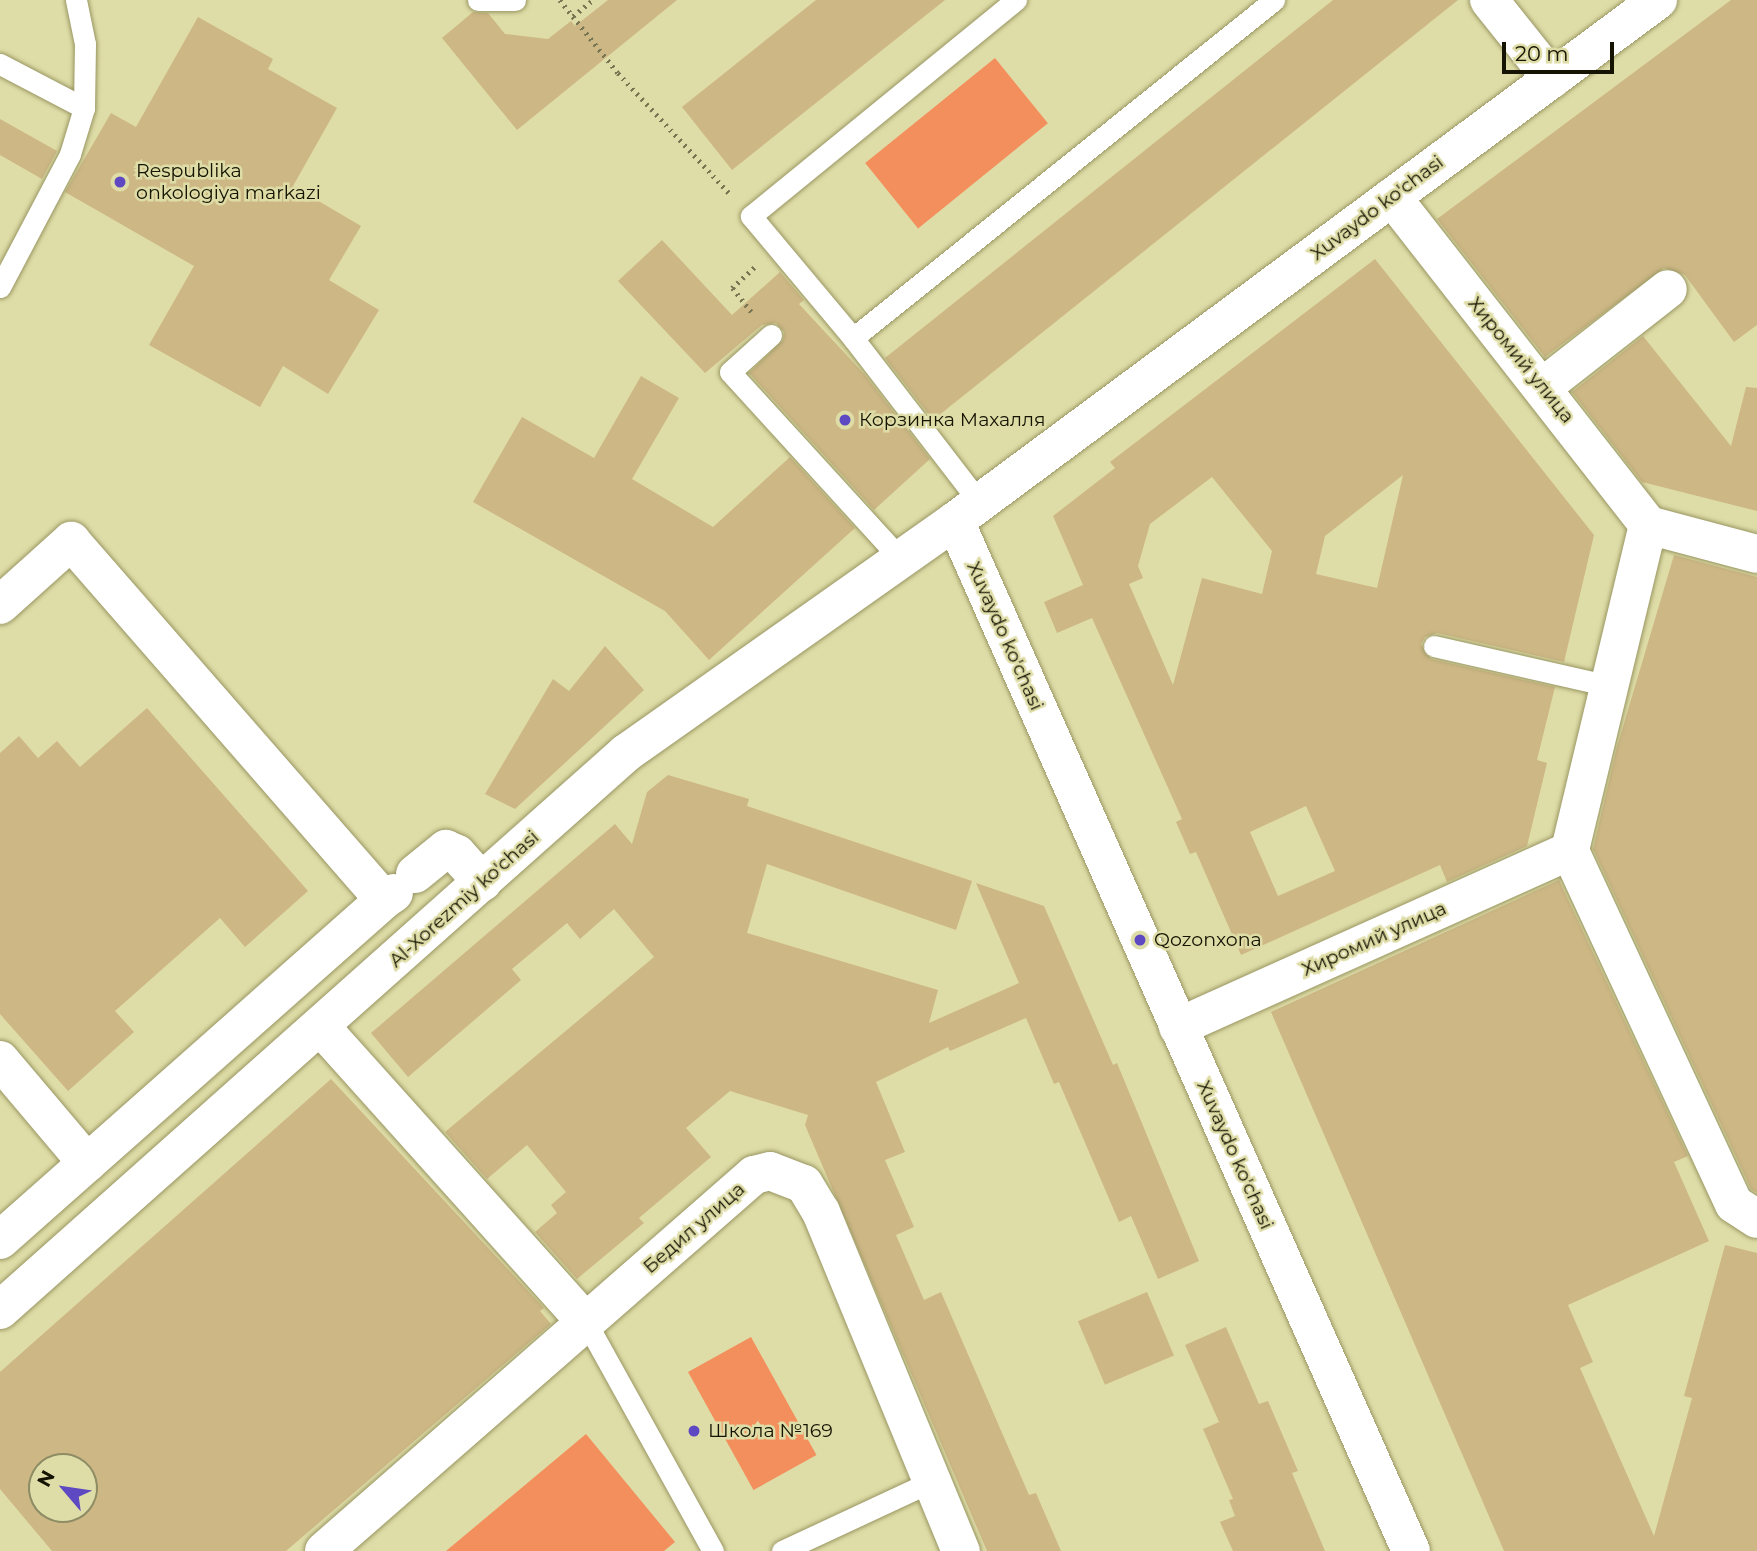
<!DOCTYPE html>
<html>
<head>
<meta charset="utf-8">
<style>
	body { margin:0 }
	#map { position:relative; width:1757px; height:1551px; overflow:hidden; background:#dfdda7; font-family:Montserrat,sans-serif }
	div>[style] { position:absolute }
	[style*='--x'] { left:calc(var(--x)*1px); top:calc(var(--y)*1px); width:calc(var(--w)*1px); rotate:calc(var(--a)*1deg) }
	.green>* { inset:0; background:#f38e5d; transform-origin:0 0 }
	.building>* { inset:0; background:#cdb785; transform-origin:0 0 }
	.path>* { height:4.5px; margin-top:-2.25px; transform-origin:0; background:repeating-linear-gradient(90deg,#777552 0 2px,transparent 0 7px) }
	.roads { filter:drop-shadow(0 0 2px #999663) drop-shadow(0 0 2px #999663) }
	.service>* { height:21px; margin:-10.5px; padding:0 10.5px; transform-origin:10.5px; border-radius:10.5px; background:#fff }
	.minor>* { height:38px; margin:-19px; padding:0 19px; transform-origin:19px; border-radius:19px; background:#fff }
	.dots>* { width:19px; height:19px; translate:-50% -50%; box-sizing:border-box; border:4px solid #dfdda7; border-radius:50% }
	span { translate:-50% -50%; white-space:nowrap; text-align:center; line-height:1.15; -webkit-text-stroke:5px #dfdda7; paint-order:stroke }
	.poi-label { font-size:19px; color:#151302 }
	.left { translate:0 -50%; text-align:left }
	.street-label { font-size:19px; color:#151302 }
	.north { position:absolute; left:28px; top:1453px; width:70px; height:70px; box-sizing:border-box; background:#dfdda7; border:2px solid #8e8c65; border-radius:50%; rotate:299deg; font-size:19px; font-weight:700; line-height:28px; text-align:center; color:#151302 }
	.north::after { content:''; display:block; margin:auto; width:24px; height:32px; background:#5e49c2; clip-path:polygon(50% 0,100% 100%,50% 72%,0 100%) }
	.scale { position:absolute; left:1502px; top:42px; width:112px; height:32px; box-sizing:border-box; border:4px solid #151302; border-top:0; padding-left:9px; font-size:21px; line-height:24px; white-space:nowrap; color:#151302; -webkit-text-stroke:5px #dfdda7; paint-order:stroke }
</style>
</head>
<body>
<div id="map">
	<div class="green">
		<i style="left:995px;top:58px;width:84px;height:167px;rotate:51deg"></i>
		<i style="left:751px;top:1337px;width:135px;height:72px;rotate:61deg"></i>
		<i style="clip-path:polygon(586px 1434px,675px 1542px,664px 1551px,446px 1551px)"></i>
	</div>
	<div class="building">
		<i style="clip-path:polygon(608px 0,677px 0,517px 130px,442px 38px,473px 12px,488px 13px,505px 34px,548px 39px,571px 21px,575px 26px)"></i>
		<i style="clip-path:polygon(816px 0,945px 0,732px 170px,682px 107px)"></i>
		<i style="clip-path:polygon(1333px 0,1458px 0,933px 420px,885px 358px)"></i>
		<i style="clip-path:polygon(1731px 0,1757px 0,1757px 325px,1734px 342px,1685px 275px,1664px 268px,1545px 357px,1437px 219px)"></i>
		<i style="clip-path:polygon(198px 17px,273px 59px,268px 69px,337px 108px,293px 186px,361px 226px,329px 280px,379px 310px,328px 394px,283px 366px,260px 407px,149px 345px,194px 266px,65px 192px,111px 113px,136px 127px)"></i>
		<i style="clip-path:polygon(0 119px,57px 151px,42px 179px,0 155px)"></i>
		<i style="clip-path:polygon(662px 240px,732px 315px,780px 272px,804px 300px,799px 304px,865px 375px,930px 459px,874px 510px,749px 373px,783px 340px,784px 332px,776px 323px,762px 325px,705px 373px,618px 281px)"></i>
		<i style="clip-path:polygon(evenodd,1375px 259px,1594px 535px,1564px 662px,1437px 633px,1425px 637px,1421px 644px,1431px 659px,1555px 687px,1537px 760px,1547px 763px,1527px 846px,1447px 882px,1440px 865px,1241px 955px,1196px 852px,1190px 854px,1176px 822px,1182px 819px,1092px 618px,1057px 633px,1044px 602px,1083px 585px,1053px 516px,1115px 468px,1110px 462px,1375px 259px,1403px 475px,1377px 588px,1316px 574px,1325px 536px,1403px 475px,1375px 259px,1212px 477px,1272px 551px,1262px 594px,1202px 578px,1173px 685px,1129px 584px,1143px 578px,1138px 566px,1150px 524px,1212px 477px,1375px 259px,1306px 806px,1335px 871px,1278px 896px,1250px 832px,1306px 806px)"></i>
		<i style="clip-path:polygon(1643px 336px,1731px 446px,1746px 387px,1757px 388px,1757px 511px,1642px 482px,1572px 392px)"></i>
		<i style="clip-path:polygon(641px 376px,679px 398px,632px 479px,713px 527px,790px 457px,855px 528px,709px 660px,665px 611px,473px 502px,522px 417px,594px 458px)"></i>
		<i style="clip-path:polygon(1674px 555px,1757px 577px,1757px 1193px,1751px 1189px,1593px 849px,1617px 747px)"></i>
		<i style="clip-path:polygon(605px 646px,644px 690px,515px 809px,485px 794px,553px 679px,569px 691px)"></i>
		<i style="clip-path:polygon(147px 708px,308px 891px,245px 947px,220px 918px,115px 1011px,134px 1032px,68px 1091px,0 1014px,0 753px,19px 736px,38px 758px,57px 741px,80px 767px)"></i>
		<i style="clip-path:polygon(668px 775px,749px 799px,747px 806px,972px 881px,956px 930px,767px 864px,747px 933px,938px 990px,929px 1023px,1019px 983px,976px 883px,1044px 906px,1113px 1065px,1117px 1063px,1199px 1261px,1158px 1279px,1131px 1216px,1119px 1222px,1059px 1082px,1054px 1084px,1026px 1018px,950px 1051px,948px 1047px,876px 1082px,905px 1152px,885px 1160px,914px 1227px,896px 1235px,924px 1300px,941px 1292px,1029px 1495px,1036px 1493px,1061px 1551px,987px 1551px,805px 1125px,808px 1115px,730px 1091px,686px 1128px,711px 1157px,639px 1218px,644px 1223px,577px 1279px,535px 1232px,557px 1213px,551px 1205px,566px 1192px,527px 1145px,487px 1179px,445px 1132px,654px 957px,614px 909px,580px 939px,567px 923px,512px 969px,521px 980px,408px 1077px,371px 1033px,615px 824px,632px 844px,647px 792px)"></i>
		<i style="clip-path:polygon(1559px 880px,1688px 1156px,1674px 1162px,1709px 1241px,1568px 1305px,1593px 1362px,1580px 1368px,1654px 1536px,1692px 1398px,1684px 1396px,1725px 1245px,1757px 1253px,1757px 1551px,1504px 1551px,1271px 1012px)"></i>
		<i style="clip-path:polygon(evenodd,331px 1079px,544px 1308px,540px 1311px,551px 1324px,286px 1551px,52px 1551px,0 1489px,0 1372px,331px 1079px,42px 1467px,84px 1467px,84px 1509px,42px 1509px,42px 1467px)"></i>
		<i style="left:1147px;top:1292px;width:69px;height:75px;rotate:67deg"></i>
		<i style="clip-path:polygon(1226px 1327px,1259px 1404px,1268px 1401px,1298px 1471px,1292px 1473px,1325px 1551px,1233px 1551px,1220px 1522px,1235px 1516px,1229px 1500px,1233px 1499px,1203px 1429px,1219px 1422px,1185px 1345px)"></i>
	</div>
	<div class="path">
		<i style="--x:560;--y:0;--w:93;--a:51.5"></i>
		<i style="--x:618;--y:73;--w:165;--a:47.2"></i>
		<i style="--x:573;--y:16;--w:26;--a:-39"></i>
		<i style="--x:751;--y:312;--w:31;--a:-128"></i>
		<i style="--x:732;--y:288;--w:34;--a:-43"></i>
	</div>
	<div class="roads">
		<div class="service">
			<i style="--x:478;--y:0;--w:37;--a:0"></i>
			<i style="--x:0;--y:64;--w:95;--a:27.6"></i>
			<i style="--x:0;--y:287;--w:150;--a:-62.2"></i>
			<i style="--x:70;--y:154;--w:48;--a:-73.1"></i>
			<i style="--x:84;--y:108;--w:64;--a:-89.1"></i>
			<i style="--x:85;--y:44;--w:45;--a:-101.6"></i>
			<i style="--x:771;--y:335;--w:55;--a:137.9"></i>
			<i style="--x:730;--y:372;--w:253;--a:47.6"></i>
			<i style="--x:853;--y:338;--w:540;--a:-38.76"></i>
			<i style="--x:980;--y:503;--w:208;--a:-127.6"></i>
			<i style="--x:853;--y:338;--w:159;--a:-129.9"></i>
			<i style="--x:751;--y:216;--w:342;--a:-39.2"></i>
			<i style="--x:1434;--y:646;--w:180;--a:12.8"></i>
			<i style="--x:586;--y:1322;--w:262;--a:61"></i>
			<i style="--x:782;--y:1551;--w:166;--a:-25"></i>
		</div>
		<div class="minor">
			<i style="--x:1489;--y:0;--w:101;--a:51.4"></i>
			<i style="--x:1392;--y:197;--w:416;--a:52"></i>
			<i style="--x:1648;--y:525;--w:113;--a:14.9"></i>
			<i style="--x:1544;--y:386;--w:157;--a:-38"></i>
			<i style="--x:955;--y:521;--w:1126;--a:66.12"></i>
			<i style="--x:1648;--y:525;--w:335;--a:103.5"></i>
			<i style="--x:1570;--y:851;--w:389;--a:65.1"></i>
			<i style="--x:1734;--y:1204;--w:27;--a:33"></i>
			<i style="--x:0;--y:605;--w:96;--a:-42"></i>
			<i style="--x:71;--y:541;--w:476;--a:48.9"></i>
			<i style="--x:384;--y:900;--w:12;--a:-35"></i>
			<i style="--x:415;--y:874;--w:40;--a:-39"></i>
			<i style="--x:446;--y:849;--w:12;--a:24"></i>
			<i style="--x:457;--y:854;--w:38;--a:48"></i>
			<i style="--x:321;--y:1027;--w:397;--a:48.1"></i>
			<i style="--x:1178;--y:1027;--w:430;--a:-24.2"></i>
			<i style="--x:0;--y:1060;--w:135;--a:49.8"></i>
			<i style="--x:0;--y:1240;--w:513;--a:-41.52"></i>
			<i style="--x:0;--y:1310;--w:838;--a:-41.66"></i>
			<i style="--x:626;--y:753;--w:403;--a:-35.2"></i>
			<i style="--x:955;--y:521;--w:875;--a:-36.54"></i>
			<i style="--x:324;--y:1551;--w:571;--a:-41.17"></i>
			<i style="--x:754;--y:1175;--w:16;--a:-14"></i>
			<i style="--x:770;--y:1171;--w:36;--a:21"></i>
			<i style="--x:804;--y:1184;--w:33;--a:59"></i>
			<i style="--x:821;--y:1212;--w:367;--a:67.6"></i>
		</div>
	</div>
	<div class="dots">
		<i style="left:120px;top:182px;background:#5e49c2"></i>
		<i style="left:845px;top:420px;background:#5e49c2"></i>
		<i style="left:1140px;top:940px;background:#5e49c2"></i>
		<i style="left:694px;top:1431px;background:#5e49c2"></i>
	</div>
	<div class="poi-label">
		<span class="left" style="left:136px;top:182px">Respublika<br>onkologiya markazi</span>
		<span class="left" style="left:859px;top:420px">Корзинка Махалля</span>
		<span class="left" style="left:1154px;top:940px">Qozonxona</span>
		<span class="left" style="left:708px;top:1431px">Школа №169</span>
	</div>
	<div class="street-label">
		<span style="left:1377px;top:208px;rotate:-37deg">Xuvaydo ko'chasi</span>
		<span style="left:1521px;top:360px;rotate:51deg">Хиромий улица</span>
		<span style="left:1005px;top:636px;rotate:66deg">Xuvaydo ko'chasi</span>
		<span style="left:464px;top:899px;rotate:-42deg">Al-Xorezmiy ko'chasi</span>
		<span style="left:1374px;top:939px;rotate:-24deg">Хиромий улица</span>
		<span style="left:1235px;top:1155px;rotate:66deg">Xuvaydo ko'chasi</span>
		<span style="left:694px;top:1228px;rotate:-41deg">Бедил улица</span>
	</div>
	<div class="north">N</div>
	<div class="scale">20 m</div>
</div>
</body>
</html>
